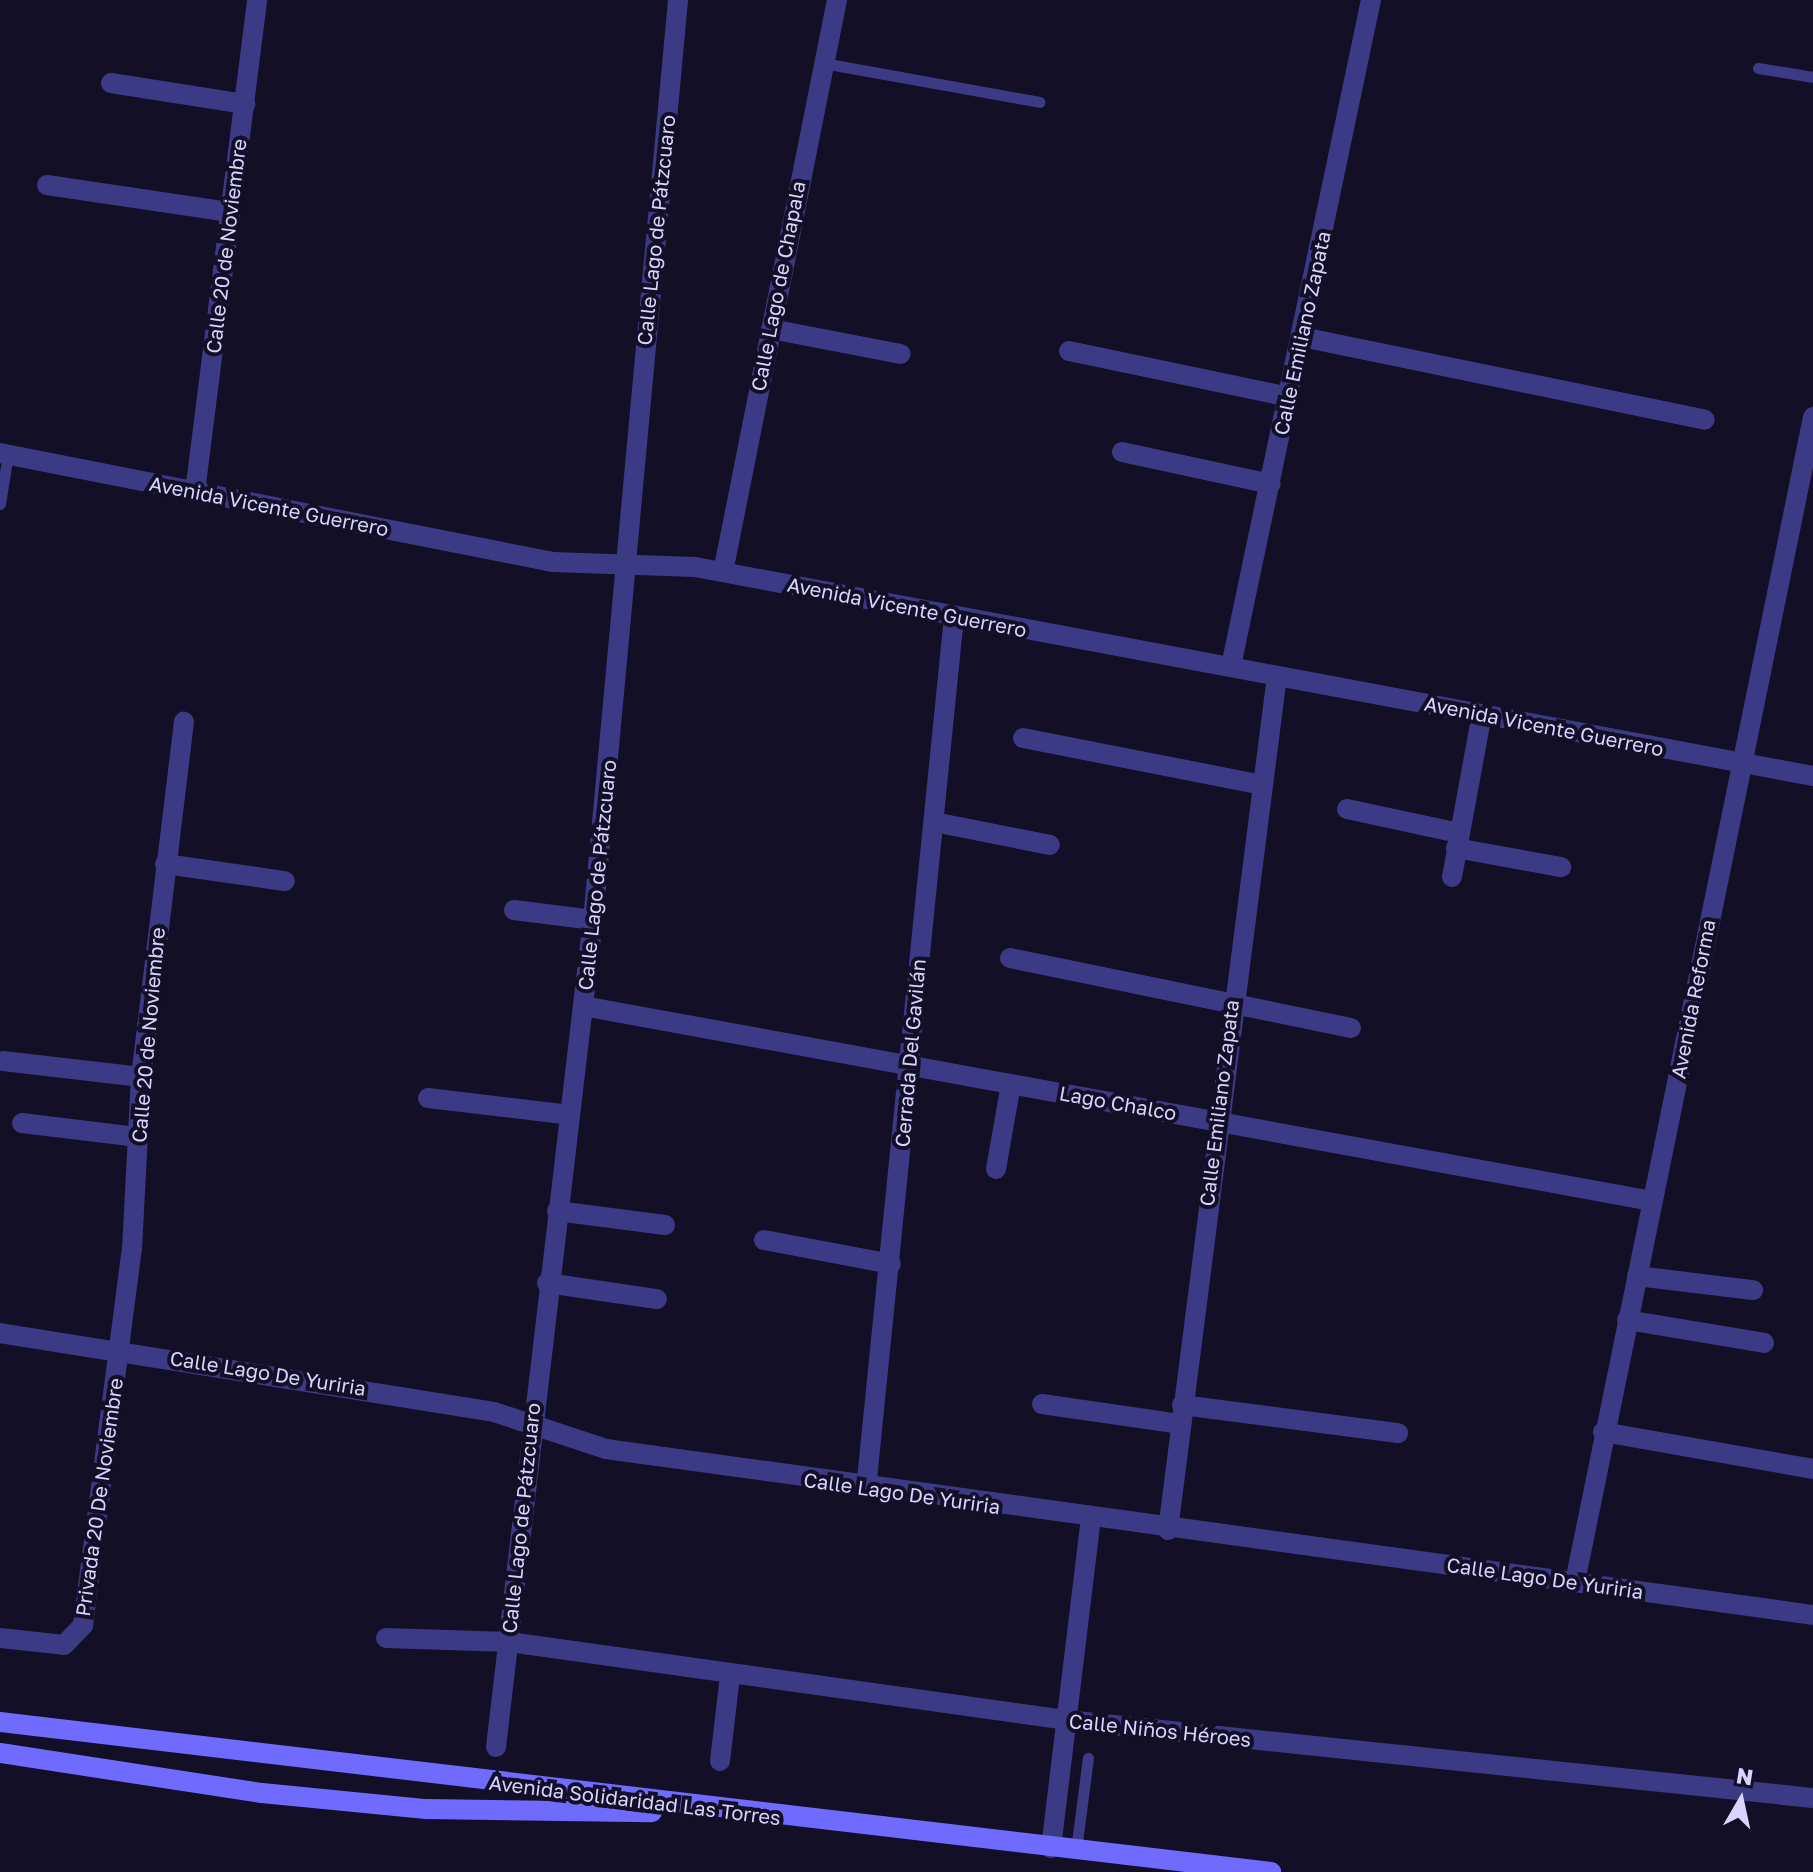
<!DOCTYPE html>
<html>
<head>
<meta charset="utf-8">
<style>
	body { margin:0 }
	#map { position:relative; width:1813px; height:1872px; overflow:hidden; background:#130f26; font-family:"Golos Text",sans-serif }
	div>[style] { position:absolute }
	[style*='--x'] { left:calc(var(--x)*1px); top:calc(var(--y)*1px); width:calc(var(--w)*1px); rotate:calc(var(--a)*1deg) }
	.service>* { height:11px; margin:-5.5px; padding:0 5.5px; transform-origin:5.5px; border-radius:5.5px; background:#3d3a85 }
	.minor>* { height:20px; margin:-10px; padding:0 10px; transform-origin:10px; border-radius:10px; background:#3d3a85 }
	.secondary>* { height:20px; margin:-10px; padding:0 10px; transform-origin:10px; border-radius:10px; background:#6f6bff }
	span { translate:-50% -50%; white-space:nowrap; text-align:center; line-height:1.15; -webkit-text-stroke:8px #130f26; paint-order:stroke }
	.street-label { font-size:20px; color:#d9d4ff }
	.north { position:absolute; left:1701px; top:1760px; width:80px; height:80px; -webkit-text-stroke:6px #130f26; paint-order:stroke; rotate:9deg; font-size:22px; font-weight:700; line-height:32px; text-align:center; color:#d9d4ff }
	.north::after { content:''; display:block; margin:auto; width:28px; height:36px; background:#d9d4ff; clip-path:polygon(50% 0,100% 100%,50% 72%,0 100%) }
</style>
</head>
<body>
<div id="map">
	<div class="service">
		<i style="--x:823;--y:63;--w:220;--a:10.2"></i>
		<i style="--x:1758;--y:68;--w:56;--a:9.3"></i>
		<i style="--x:0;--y:504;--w:51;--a:-80.9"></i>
		<i style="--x:1076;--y:1850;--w:93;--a:-82.6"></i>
	</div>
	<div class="minor">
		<i style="--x:111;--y:83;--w:136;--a:8.9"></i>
		<i style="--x:47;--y:185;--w:185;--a:8.4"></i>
		<i style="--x:771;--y:329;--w:132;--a:10.9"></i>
		<i style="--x:1302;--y:337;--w:411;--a:11.6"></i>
		<i style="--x:1069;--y:351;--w:225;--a:11.8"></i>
		<i style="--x:1122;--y:452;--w:152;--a:12.1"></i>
		<i style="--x:0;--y:453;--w:564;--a:11.15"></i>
		<i style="--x:553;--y:562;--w:142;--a:2"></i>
		<i style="--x:695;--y:567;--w:1137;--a:10.59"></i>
		<i style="--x:195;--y:492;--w:496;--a:-82.8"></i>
		<i style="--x:723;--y:572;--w:583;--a:-78.73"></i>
		<i style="--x:1231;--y:666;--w:681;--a:-78.13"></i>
		<i style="--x:1023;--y:738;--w:244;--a:11.1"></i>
		<i style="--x:1347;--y:809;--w:115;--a:12.1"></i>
		<i style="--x:934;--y:822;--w:118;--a:11.2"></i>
		<i style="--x:1456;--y:848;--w:107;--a:10.3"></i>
		<i style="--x:165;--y:864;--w:121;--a:8.1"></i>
		<i style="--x:1452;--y:877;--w:166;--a:-79.6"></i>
		<i style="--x:514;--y:910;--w:80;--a:7.2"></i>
		<i style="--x:1010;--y:958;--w:348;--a:11.6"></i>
		<i style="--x:583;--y:1006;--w:1087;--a:10.34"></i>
		<i style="--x:3;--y:1061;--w:139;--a:6.6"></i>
		<i style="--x:428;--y:1098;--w:143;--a:6.8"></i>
		<i style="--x:22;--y:1123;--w:117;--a:6.9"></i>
		<i style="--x:996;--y:1169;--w:86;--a:-80"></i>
		<i style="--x:557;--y:1211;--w:109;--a:7.4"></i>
		<i style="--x:764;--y:1240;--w:129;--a:10.7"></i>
		<i style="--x:1637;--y:1276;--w:117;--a:6.9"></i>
		<i style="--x:547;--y:1283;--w:111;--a:8.3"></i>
		<i style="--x:1627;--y:1320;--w:139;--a:9.5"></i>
		<i style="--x:0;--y:1333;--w:500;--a:9.09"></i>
		<i style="--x:494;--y:1412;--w:118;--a:18.3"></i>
		<i style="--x:606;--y:1449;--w:1218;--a:7.83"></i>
		<i style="--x:1042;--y:1404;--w:139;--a:8.2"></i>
		<i style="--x:1182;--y:1405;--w:218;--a:7.4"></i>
		<i style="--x:1603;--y:1432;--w:213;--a:10"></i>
		<i style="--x:866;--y:1489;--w:876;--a:-84.24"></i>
		<i style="--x:1168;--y:1530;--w:861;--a:-82.73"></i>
		<i style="--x:1575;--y:1582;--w:1189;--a:-78.45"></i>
		<i style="--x:0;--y:1638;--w:64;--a:6.2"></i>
		<i style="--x:64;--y:1645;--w:28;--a:-46"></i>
		<i style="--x:83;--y:1625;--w:379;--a:-82.6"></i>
		<i style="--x:132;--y:1249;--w:172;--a:-87"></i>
		<i style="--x:141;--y:1077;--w:358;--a:-83.1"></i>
		<i style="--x:386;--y:1638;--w:123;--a:1.9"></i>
		<i style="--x:509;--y:1642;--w:562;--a:7.97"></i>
		<i style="--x:1066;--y:1720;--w:751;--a:5.96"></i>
		<i style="--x:496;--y:1747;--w:833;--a:-83.31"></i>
		<i style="--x:593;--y:920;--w:924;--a:-84.72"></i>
		<i style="--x:720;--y:1761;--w:86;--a:-83.3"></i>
		<i style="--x:1051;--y:1848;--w:331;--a:-83.1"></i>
	</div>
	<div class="secondary">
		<i style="--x:0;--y:1722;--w:1280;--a:6.73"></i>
		<i style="--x:0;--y:1753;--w:265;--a:8.7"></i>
		<i style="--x:262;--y:1793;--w:165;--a:5.6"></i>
		<i style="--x:426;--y:1809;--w:226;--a:0.8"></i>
	</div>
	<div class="street-label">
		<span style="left:656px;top:230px;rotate:-84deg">Calle Lago de Pátzcuaro</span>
		<span style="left:226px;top:246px;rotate:-83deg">Calle 20 de Noviembre</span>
		<span style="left:778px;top:286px;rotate:-79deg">Calle Lago de Chapala</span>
		<span style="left:1302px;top:333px;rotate:-78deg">Calle Emiliano Zapata</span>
		<span style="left:269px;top:506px;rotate:11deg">Avenida Vicente Guerrero</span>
		<span style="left:907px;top:607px;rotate:11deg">Avenida Vicente Guerrero</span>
		<span style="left:1544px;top:726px;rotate:11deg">Avenida Vicente Guerrero</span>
		<span style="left:597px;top:875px;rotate:-84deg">Calle Lago de Pátzcuaro</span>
		<span style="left:1693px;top:999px;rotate:-79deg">Avenida Reforma</span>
		<span style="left:148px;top:1035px;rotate:-85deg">Calle 20 de Noviembre</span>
		<span style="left:910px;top:1053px;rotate:-85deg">Cerrada Del Gavilán</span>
		<span style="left:1118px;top:1103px;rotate:10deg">Lago Chalco</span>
		<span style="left:1219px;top:1103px;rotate:-83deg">Calle Emiliano Zapata</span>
		<span style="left:268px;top:1373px;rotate:9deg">Calle Lago De Yuriria</span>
		<span style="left:902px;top:1493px;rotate:8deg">Calle Lago De Yuriria</span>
		<span style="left:99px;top:1497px;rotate:-82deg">Privada 20 De Noviembre</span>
		<span style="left:521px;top:1518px;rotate:-84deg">Calle Lago de Pátzcuaro</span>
		<span style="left:1545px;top:1578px;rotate:8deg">Calle Lago De Yuriria</span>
		<span style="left:1160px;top:1730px;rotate:6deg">Calle Niños Héroes</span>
		<span style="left:635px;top:1800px;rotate:7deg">Avenida Solidaridad Las Torres</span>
	</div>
	<div class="north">N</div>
</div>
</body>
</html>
